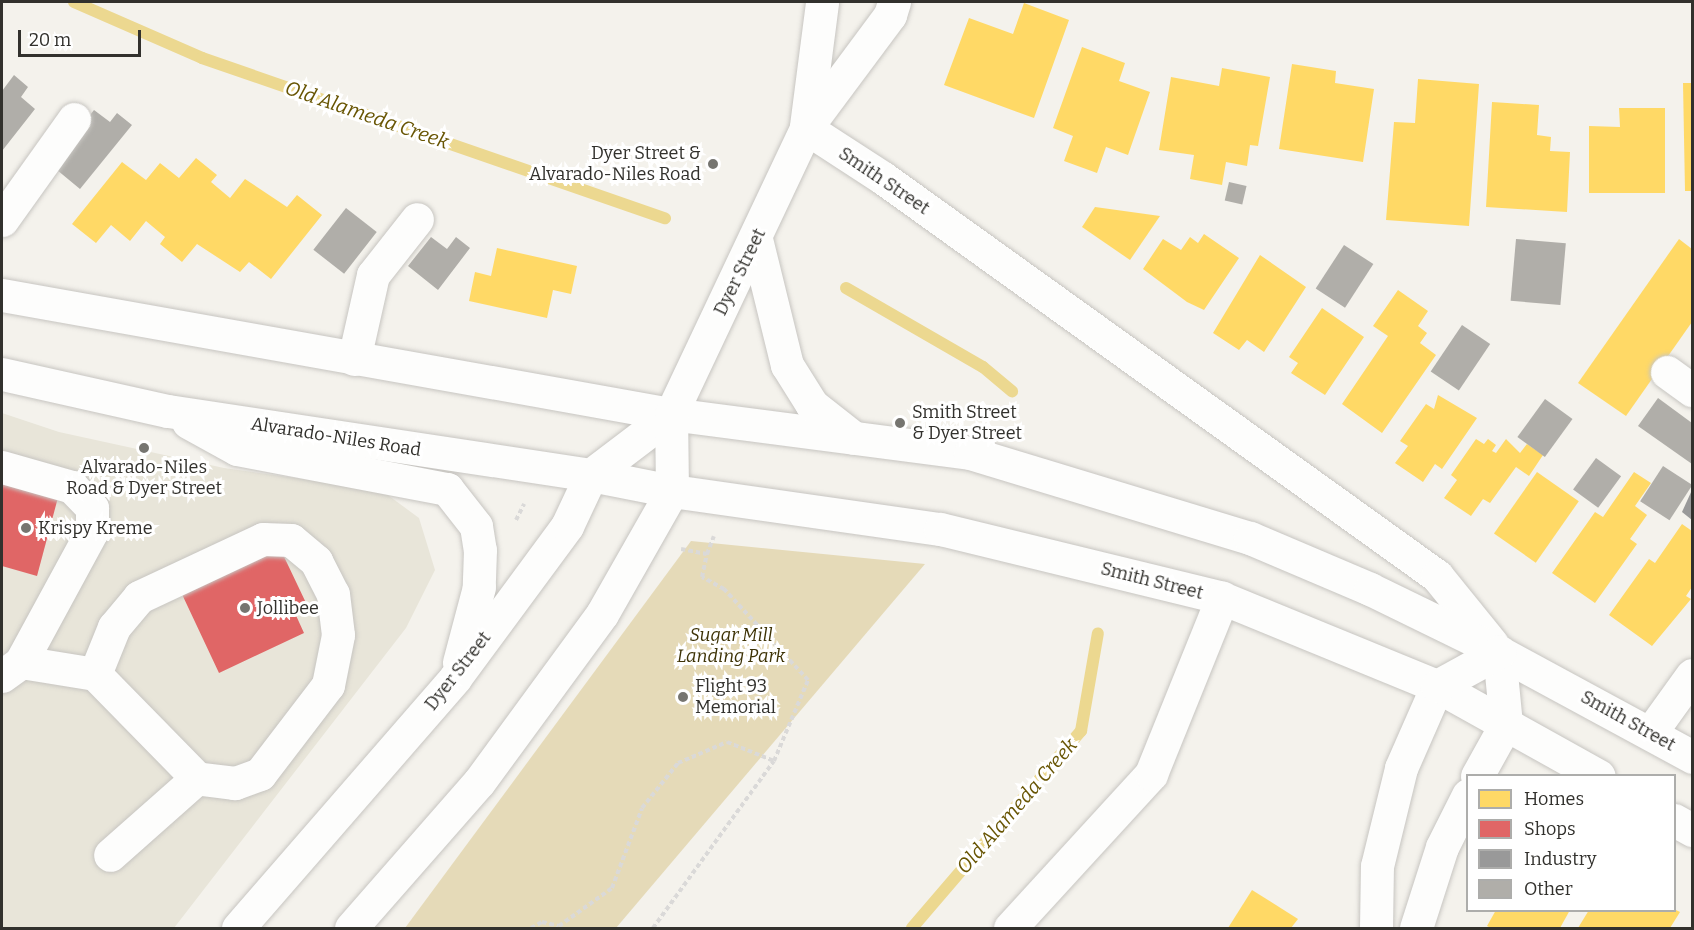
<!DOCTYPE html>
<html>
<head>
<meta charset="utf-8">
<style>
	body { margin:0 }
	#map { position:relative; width:1694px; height:930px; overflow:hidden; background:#f4f2ec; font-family:Bitter,serif }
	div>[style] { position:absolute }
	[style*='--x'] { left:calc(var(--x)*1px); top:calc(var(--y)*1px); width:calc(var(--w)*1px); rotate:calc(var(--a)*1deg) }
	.built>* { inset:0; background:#e8e5d9 }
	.green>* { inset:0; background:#e5dab8 }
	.homes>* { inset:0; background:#ffd966; transform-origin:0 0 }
	.shops>* { inset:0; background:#e06666 }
	.industry>* { inset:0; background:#999 }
	.stream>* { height:12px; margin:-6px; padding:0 6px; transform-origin:6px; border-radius:6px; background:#ecd890 }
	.building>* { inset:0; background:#b0aea9; transform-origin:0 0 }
	.path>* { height:4px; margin-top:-2px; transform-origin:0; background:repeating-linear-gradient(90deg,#dad9d8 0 4.5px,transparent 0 7.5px) }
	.roads { filter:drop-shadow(0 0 2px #c7c5c1) drop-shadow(0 0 2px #c7c5c1) }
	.minor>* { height:33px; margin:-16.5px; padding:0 16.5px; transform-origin:16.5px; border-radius:16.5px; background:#fdfdfc }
	.major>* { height:33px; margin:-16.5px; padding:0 16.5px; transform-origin:16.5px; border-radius:16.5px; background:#fdfdfc }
	.dots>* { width:16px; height:16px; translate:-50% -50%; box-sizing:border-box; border:3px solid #fff; border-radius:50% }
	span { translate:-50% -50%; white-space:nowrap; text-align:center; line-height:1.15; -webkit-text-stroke:6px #fff; paint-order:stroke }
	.poi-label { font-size:18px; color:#32312d }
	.right { translate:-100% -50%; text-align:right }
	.left { translate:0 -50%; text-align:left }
	.street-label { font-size:18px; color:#32312d }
	.park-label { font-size:18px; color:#3d3205; font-style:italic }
	.water-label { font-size:20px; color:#685503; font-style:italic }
	.frame { position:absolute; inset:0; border:3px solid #32312d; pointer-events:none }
	.legend { position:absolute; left:1466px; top:774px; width:210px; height:138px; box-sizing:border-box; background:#fff; border:2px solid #adadab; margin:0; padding:8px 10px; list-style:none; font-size:18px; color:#32312d }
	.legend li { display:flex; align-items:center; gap:12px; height:30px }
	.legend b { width:30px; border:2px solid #adadab }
	.scale { position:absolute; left:18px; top:30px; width:123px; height:27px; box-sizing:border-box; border:3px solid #32312d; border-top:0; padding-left:8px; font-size:18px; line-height:21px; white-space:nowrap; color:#32312d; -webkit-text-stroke:4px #fff; paint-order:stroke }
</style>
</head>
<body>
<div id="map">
	<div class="built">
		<i style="clip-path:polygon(2px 413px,59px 432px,224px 468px,381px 490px,419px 518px,435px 570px,406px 628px,174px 928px,2px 928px)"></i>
	</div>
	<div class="green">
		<i style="clip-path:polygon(691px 541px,925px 564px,616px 928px,405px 928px)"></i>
	</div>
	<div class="homes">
		<i style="clip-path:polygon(1024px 3px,1069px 20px,1034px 118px,944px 85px,969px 18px,1013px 34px)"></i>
		<i style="clip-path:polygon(1082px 47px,1125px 63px,1119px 81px,1150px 92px,1128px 155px,1106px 147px,1097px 173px,1064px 161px,1073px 136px,1053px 128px)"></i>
		<i style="clip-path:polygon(1292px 64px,1336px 71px,1335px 83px,1374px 89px,1363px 162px,1279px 149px)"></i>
		<i style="clip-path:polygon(1222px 68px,1270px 77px,1258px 146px,1250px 145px,1247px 166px,1226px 162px,1222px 185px,1190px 179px,1194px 155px,1159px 150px,1171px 77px,1219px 86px)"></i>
		<i style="clip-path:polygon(1418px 79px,1479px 84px,1469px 226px,1386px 220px,1394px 122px,1415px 123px)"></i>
		<i style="clip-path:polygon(1683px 83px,1692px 83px,1692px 191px,1685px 191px)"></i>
		<i style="clip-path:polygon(1492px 102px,1539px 105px,1537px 135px,1551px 137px,1550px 151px,1570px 152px,1567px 212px,1486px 207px)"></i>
		<i style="clip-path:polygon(1619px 108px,1665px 108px,1665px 193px,1589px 193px,1589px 126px,1620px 127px)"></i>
		<i style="clip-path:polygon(196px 158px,217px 175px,211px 182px,230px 198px,245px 179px,287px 207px,297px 195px,322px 215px,271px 279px,249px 262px,240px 272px,197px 244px,182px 262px,160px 244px,165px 237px,146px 221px,130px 241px,111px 225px,96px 243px,72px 224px,122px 162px,146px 180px,160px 163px,179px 178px)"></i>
		<i style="clip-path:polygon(1095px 207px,1160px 216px,1130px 260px,1082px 227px)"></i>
		<i style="clip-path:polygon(1204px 234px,1239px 258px,1204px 310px,1187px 302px,1143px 269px,1163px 239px,1181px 250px,1190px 237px,1198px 243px)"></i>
		<i style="clip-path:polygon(1679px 239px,1692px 249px,1692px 322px,1626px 416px,1578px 383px)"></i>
		<i style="clip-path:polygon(497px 248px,577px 266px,571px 294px,553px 290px,547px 318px,469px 301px,475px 272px,491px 276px)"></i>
		<i style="clip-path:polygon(1260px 255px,1306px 287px,1264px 352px,1247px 340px,1239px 350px,1213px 333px)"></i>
		<i style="clip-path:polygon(1398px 290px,1428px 311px,1418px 326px,1427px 333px,1420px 343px,1436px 355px,1382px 433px,1342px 404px,1388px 336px,1373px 326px)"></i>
		<i style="clip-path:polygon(1322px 308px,1364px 337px,1325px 395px,1291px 373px,1298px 363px,1289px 357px)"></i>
		<i style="clip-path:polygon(1438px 395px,1477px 418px,1442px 469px,1435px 464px,1423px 482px,1395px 463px,1408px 446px,1400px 441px,1426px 404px,1434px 409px)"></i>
		<i style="clip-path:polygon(1476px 439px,1484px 444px,1488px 439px,1496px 445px,1492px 451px,1496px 453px,1506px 439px,1520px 453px,1527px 444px,1543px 455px,1529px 476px,1516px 467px,1490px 503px,1483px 499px,1471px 516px,1444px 498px,1457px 480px,1451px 475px)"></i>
		<i style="left:1537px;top:472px;width:51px;height:75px;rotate:35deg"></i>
		<i style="clip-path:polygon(1634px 472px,1651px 483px,1635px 506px,1647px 515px,1630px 539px,1637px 544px,1595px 603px,1552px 573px,1595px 512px,1603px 517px)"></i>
		<i style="clip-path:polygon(1682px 524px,1692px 531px,1692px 587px,1686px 596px,1691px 599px,1652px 646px,1609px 615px,1649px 559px,1655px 563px)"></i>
		<i style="clip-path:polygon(1252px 890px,1298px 919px,1291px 928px,1228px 928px)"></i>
		<i style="clip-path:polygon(1674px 909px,1680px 912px,1670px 928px,1578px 928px,1589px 910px)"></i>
		<i style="clip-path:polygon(1496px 910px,1570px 910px,1560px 928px,1491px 928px,1487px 926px)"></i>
	</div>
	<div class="shops">
		<i style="clip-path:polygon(2px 474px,60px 490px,37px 576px,2px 566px)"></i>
		<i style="clip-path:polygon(278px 544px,307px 605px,294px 611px,304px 633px,219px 673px,180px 590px)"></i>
	</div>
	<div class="industry">
		<i style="clip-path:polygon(1692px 490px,1692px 520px,1682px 512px)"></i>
	</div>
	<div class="stream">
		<i style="--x:74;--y:2;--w:140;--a:23.6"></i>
		<i style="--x:202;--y:58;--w:490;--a:19.1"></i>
		<i style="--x:846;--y:288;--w:158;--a:30"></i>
		<i style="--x:983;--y:367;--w:38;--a:40"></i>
		<i style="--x:912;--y:928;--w:260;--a:-49.4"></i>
		<i style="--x:1081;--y:731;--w:99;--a:-80.2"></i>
	</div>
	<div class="building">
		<i style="clip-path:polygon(14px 75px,28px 87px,21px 97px,35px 109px,2px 151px,2px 91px)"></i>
		<i style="clip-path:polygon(94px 110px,110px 122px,117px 113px,132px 125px,80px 189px,51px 165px)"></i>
		<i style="left:1229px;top:182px;width:18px;height:19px;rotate:13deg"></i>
		<i style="left:346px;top:208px;width:39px;height:53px;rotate:38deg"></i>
		<i style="clip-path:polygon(431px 237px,447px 249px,456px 237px,470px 248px,438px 290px,408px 266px)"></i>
		<i style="left:1516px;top:239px;width:50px;height:62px;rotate:5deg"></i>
		<i style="left:1344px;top:245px;width:35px;height:52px;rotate:33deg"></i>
		<i style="left:1462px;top:325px;width:34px;height:56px;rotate:34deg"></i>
		<i style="clip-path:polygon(1658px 398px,1692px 423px,1692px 464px,1638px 426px)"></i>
		<i style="left:1545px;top:399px;width:34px;height:47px;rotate:36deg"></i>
		<i style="left:1596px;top:458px;width:31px;height:39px;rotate:36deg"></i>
		<i style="left:1663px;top:466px;width:35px;height:42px;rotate:33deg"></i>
	</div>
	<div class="path">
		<i style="--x:516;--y:520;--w:18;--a:-63"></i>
		<i style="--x:681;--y:549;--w:26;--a:11"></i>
		<i style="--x:707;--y:554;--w:19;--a:-69"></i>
		<i style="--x:531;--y:928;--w:13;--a:-29"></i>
		<i style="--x:542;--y:922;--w:17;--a:13"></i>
		<i style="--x:559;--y:926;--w:65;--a:-35.6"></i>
		<i style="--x:612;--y:888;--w:85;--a:-69.4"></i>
		<i style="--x:642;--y:808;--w:58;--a:-51.3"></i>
		<i style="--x:678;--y:763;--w:53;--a:-23.2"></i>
		<i style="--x:727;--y:742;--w:51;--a:22"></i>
		<i style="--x:653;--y:928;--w:206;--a:-54.1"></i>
		<i style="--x:774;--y:761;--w:88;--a:-67.2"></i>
		<i style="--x:808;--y:680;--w:124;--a:-132.7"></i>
		<i style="--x:724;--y:589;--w:25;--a:-151"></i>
		<i style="--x:702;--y:577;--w:24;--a:-78"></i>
	</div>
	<div class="roads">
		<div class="minor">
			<i style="--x:806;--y:128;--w:92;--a:33"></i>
			<i style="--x:883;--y:178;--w:682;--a:35.69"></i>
			<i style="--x:1437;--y:576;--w:87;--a:51"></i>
			<i style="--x:2;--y:220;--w:124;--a:-54.5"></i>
			<i style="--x:354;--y:359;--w:86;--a:-77.3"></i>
			<i style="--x:373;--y:275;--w:71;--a:-51.8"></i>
			<i style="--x:1667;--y:372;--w:31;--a:36"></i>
			<i style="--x:671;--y:414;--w:302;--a:7.4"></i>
			<i style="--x:970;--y:453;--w:293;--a:16.9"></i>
			<i style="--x:1250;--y:538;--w:130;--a:23"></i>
			<i style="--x:1370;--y:589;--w:144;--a:26"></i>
			<i style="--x:1499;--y:652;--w:220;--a:28.5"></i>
			<i style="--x:2;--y:467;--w:73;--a:15.9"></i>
			<i style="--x:72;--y:487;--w:29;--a:46"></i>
			<i style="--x:92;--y:508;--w:23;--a:90"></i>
			<i style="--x:92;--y:531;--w:149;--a:118.5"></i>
			<i style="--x:672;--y:491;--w:271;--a:8.1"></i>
			<i style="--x:940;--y:529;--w:290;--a:13.7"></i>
			<i style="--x:1222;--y:598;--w:232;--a:22.3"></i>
			<i style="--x:1437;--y:686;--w:185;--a:29.1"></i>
			<i style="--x:95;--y:674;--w:51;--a:-68"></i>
			<i style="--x:114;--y:627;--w:39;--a:-50"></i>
			<i style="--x:139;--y:597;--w:137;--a:-25.1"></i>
			<i style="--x:263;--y:539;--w:28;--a:2"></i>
			<i style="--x:291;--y:540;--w:33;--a:40"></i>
			<i style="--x:316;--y:561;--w:37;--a:63"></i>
			<i style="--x:333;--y:594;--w:41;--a:83"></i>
			<i style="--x:338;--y:635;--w:51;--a:101.3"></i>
			<i style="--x:328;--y:685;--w:112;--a:127.4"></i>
			<i style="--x:260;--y:774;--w:27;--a:160"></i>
			<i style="--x:235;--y:783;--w:38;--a:-173"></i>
			<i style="--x:2;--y:676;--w:24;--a:-36"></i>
			<i style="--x:21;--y:662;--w:75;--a:9.2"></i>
			<i style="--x:95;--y:674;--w:146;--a:45.6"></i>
			<i style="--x:197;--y:778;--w:116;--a:138.5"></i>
			<i style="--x:1651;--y:732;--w:70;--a:-54.3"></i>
			<i style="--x:1477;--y:776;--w:60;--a:-60.9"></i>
			<i style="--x:1506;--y:724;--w:72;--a:-95.6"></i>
			<i style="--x:1674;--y:820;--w:21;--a:29"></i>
			<i style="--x:1010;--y:928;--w:209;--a:-47.5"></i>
			<i style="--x:1151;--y:774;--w:190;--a:-68"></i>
			<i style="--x:1376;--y:928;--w:62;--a:-89.1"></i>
			<i style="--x:1377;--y:866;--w:101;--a:-76.2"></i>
			<i style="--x:1401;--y:768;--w:90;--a:-66.3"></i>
			<i style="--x:1437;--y:686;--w:71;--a:-28.7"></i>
			<i style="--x:1416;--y:928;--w:85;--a:-72.2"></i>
			<i style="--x:1442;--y:847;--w:58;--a:-63.4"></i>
		</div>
		<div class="major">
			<i style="--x:806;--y:126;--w:125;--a:-82.6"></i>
			<i style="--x:756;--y:239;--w:130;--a:76.2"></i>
			<i style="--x:787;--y:365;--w:47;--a:58"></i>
			<i style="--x:812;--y:405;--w:53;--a:38.2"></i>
			<i style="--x:2;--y:295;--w:680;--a:10.09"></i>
			<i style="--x:2;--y:374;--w:170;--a:12.6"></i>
			<i style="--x:168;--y:411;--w:428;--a:8.6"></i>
			<i style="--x:591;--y:475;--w:83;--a:11.2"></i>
			<i style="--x:188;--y:422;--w:56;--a:28.9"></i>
			<i style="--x:237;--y:449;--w:214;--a:10.8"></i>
			<i style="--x:447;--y:489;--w:47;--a:51.9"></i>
			<i style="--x:476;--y:526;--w:24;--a:81"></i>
			<i style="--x:480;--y:550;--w:37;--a:92"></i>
			<i style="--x:479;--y:587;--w:78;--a:104.9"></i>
			<i style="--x:238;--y:928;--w:331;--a:-49"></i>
			<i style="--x:455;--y:678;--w:189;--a:-53.6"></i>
			<i style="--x:567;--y:526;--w:56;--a:-64.8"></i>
			<i style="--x:591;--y:475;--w:101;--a:-37.3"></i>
			<i style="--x:671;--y:414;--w:316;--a:-64.7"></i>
			<i style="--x:806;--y:128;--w:141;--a:-53.4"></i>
			<i style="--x:890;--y:15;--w:14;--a:-73"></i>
			<i style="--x:351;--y:928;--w:194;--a:-48.8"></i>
			<i style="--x:479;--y:782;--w:208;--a:-53.8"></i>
			<i style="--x:602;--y:614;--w:142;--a:-60.4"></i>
			<i style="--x:672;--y:491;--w:77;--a:-90.7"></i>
		</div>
	</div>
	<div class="dots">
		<i style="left:713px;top:164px;background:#767570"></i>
		<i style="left:900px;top:423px;background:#767570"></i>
		<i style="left:144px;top:448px;background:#767570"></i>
		<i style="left:26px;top:528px;background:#767570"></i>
		<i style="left:245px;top:608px;background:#767570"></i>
		<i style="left:683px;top:697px;background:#767570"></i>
	</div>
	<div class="poi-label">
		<span class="right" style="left:701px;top:164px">Dyer Street &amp;<br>Alvarado-Niles Road</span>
		<span class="left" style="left:912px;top:423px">Smith Street<br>&amp; Dyer Street</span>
		<span style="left:144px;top:478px">Alvarado-Niles<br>Road &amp; Dyer Street</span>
		<span class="left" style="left:38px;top:528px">Krispy Kreme</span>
		<span class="left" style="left:257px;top:608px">Jollibee</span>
		<span class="left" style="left:695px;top:697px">Flight 93<br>Memorial</span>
	</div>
	<div class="street-label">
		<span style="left:884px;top:181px;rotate:34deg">Smith Street</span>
		<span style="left:740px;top:272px;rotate:-64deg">Dyer Street</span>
		<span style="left:336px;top:437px;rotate:9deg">Alvarado-Niles Road</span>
		<span style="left:1152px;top:581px;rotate:14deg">Smith Street</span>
		<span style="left:458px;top:671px;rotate:-52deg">Dyer Street</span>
		<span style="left:1628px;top:721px;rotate:29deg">Smith Street</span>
	</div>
	<div class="park-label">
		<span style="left:731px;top:646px">Sugar Mill<br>Landing Park</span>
	</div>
	<div class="water-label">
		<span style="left:367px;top:115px;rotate:19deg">Old Alameda Creek</span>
		<span style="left:1017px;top:806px;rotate:-49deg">Old Alameda Creek</span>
	</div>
	<div class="frame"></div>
	<ul class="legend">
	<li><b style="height:16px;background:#ffd966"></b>Homes</li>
	<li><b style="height:16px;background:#e06666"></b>Shops</li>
	<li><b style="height:16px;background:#999"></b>Industry</li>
	<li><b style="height:16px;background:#b0aea9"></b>Other</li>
	</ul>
	<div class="scale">20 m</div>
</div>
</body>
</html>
